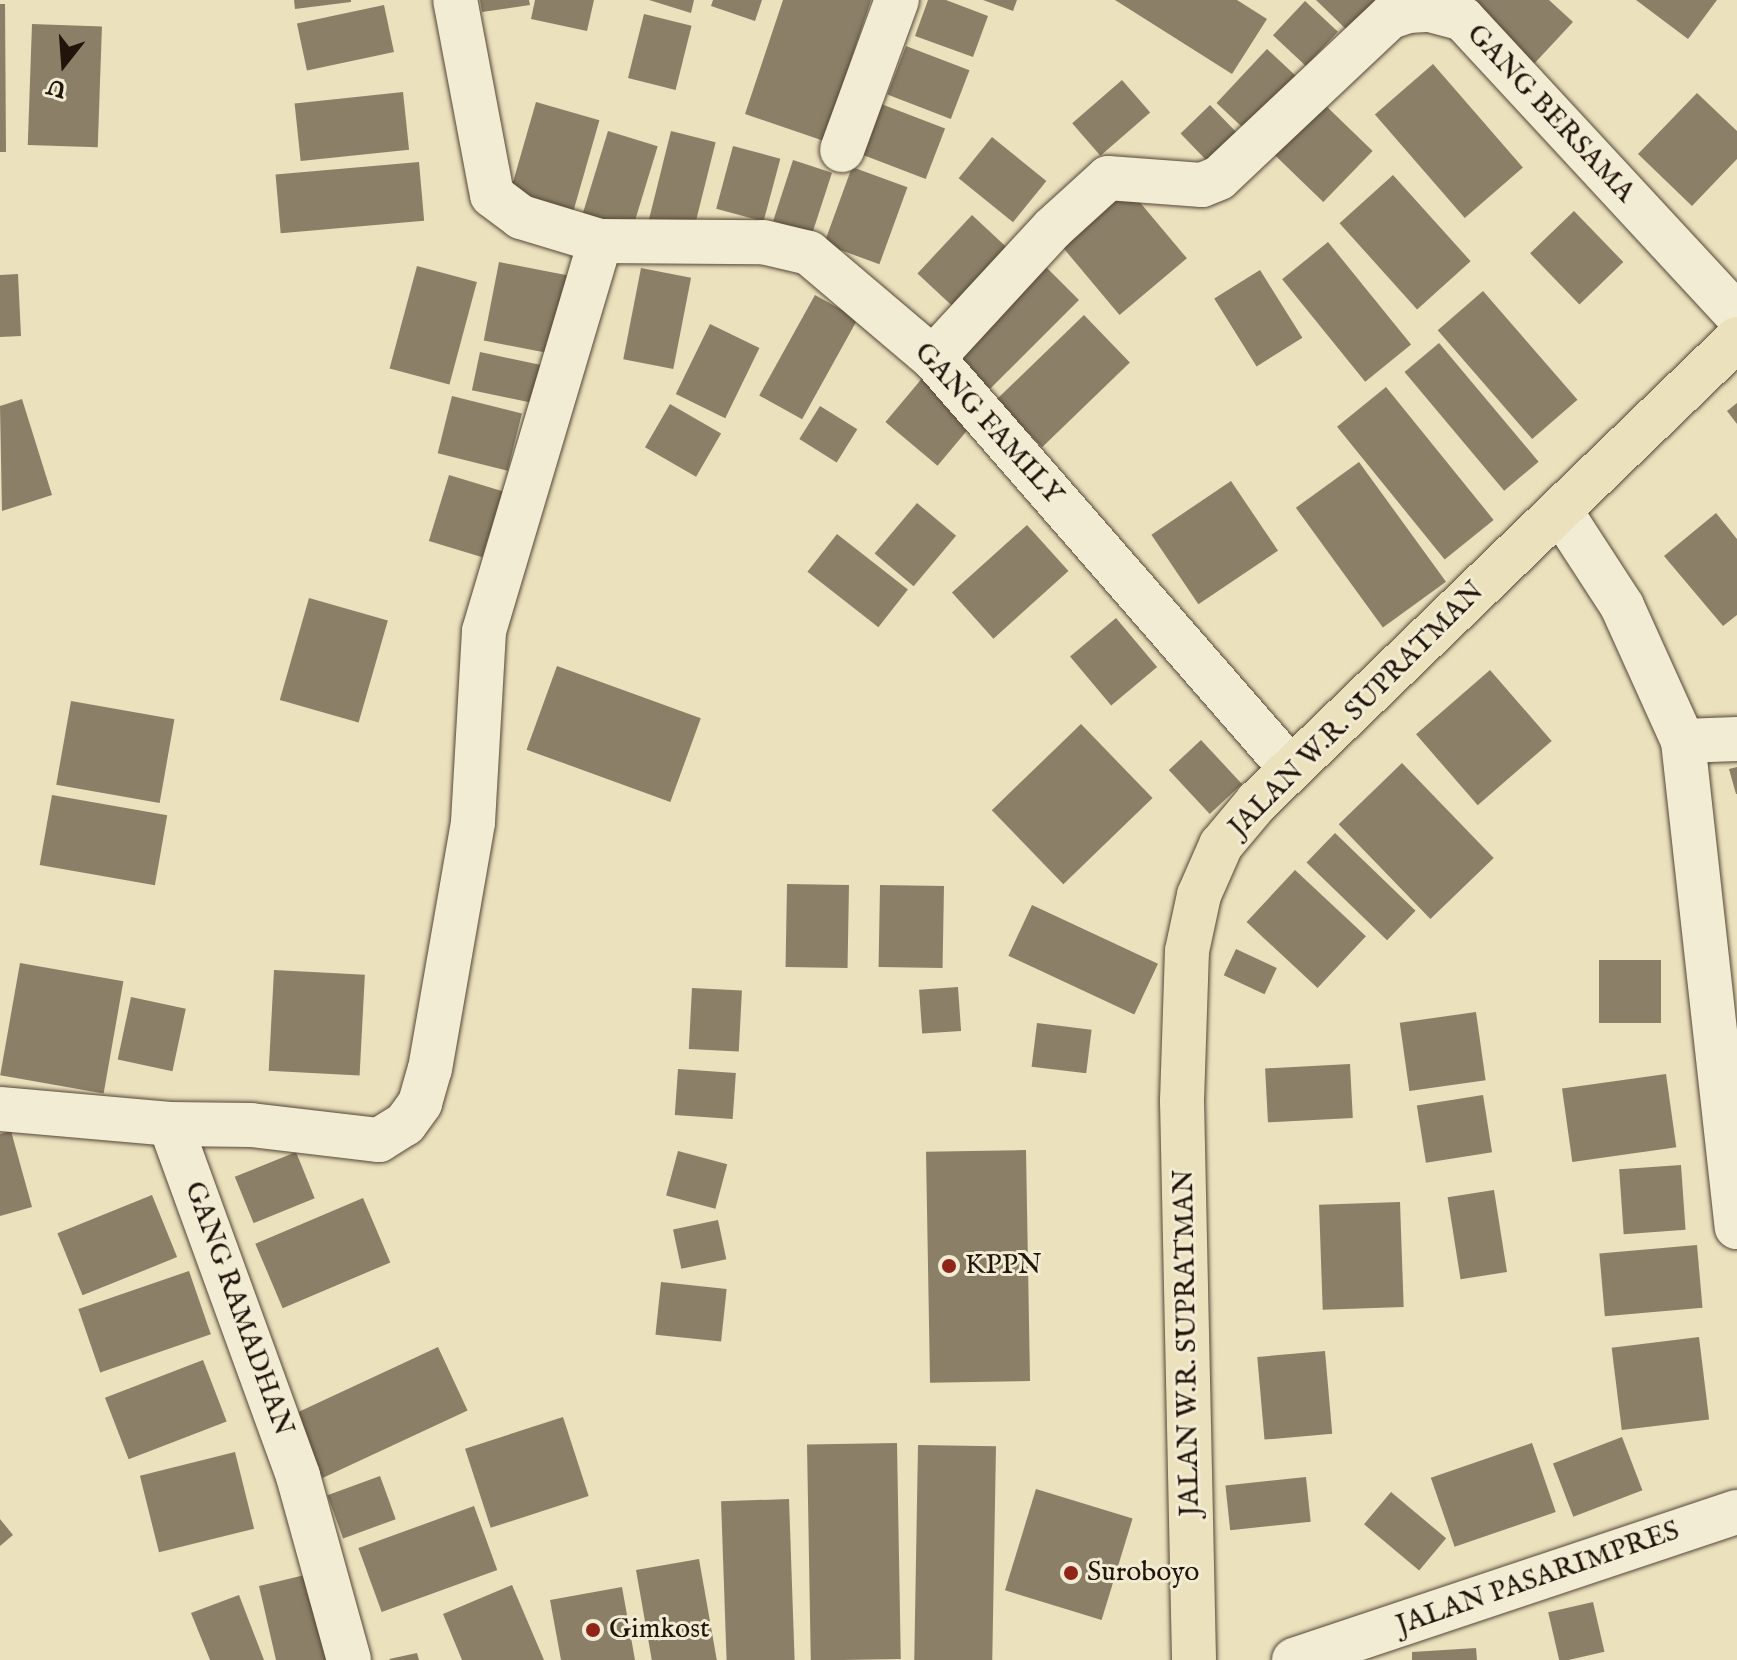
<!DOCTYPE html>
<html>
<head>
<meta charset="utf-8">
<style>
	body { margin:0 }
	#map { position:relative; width:1737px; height:1660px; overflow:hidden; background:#ece1bd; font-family:"IM FELL English",serif }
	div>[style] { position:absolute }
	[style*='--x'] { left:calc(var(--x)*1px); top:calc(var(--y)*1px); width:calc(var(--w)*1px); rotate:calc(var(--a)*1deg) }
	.building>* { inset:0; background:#8b7f67; transform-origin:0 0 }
	.roads { filter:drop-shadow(0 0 2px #544737) drop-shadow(0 0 2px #544737) }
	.minor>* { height:44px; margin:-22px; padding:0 22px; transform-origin:22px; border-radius:22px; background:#f3ecd4 }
	.secondary>* { height:44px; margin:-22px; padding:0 22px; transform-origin:22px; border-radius:22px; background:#f3ecd4 }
	.trunk>* { height:44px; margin:-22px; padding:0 22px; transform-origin:22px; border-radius:22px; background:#ece1bd }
	.dots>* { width:22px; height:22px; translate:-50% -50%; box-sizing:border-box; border:4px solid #f3ecd4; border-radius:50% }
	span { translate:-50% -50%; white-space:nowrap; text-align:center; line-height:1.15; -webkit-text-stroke:6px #f3ecd4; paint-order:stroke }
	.street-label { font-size:28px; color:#22140a }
	.poi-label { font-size:28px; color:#22140a }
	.left { translate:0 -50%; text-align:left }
	.north { position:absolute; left:24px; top:24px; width:80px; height:80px; -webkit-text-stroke:6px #f3ecd4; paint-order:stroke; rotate:197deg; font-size:22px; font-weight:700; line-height:32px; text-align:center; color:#22140a }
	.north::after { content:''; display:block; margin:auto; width:28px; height:36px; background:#22140a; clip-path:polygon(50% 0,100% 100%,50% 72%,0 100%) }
</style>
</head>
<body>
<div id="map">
	<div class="building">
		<i style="clip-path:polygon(294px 0,351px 0,351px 2px,295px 9px)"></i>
		<i style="clip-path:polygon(480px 0,529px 0,530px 5px,482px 12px)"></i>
		<i style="clip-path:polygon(535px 0,594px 0,587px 31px,531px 19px)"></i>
		<i style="clip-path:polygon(649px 0,694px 0,691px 13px)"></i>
		<i style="clip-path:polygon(713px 0,762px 0,755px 21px,711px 6px)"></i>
		<i style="clip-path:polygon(783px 0,871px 0,824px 141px,745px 114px)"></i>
		<i style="clip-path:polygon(928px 0,946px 0,988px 16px,973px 57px,915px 36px)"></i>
		<i style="clip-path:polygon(983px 0,1017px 0,1013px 11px)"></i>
		<i style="clip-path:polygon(1115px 0,1237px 0,1267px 19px,1232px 74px)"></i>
		<i style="clip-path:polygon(1316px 0,1387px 0,1352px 35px)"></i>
		<i style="clip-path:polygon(1474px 0,1549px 0,1573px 22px,1532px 66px,1467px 7px)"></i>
		<i style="clip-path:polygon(1636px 0,1717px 0,1688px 39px)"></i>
		<i style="left:1305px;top:1px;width:45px;height:47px;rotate:43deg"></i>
		<i style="clip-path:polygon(0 4px,5px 4px,6px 152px,0 152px)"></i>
		<i style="left:384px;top:5px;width:48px;height:89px;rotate:78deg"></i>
		<i style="left:644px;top:14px;width:49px;height:66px;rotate:14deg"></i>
		<i style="left:32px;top:24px;width:70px;height:121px;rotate:2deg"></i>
		<i style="left:906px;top:46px;width:68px;height:52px;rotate:21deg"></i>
		<i style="left:1267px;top:49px;width:47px;height:74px;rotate:43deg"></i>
		<i style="left:1433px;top:64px;width:137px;height:77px;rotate:49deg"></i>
		<i style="left:1122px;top:80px;width:43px;height:66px;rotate:49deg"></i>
		<i style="left:403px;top:92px;width:58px;height:109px;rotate:84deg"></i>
		<i style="clip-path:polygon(1697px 93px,1737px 131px,1737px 159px,1692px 206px,1638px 154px)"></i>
		<i style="left:536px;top:102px;width:66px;height:96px;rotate:16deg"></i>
		<i style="left:876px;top:102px;width:74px;height:54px;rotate:21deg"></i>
		<i style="left:1323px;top:103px;width:69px;height:71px;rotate:44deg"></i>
		<i style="left:1210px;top:105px;width:47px;height:41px;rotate:46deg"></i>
		<i style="left:608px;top:131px;width:52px;height:90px;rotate:17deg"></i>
		<i style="left:671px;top:131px;width:46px;height:95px;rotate:14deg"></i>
		<i style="left:992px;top:137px;width:70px;height:53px;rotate:39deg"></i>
		<i style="left:733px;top:146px;width:49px;height:65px;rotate:15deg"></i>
		<i style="left:793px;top:160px;width:41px;height:64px;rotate:18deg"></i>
		<i style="left:419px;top:162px;width:59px;height:144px;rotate:85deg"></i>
		<i style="left:852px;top:167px;width:59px;height:82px;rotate:20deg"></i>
		<i style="left:1393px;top:175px;width:116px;height:72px;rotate:48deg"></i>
		<i style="left:1122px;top:181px;width:101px;height:88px;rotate:50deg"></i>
		<i style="left:1574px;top:211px;width:71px;height:61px;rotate:46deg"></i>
		<i style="left:972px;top:215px;width:51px;height:80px;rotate:43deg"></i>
		<i style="left:1328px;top:242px;width:132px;height:59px;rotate:51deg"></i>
		<i style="left:1038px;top:259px;width:58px;height:126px;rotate:45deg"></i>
		<i style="left:499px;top:262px;width:72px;height:80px;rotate:11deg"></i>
		<i style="left:417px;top:266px;width:62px;height:106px;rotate:15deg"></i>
		<i style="left:641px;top:268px;width:51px;height:93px;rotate:11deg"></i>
		<i style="left:1260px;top:270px;width:80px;height:54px;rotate:58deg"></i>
		<i style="clip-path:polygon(18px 274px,21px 336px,0 337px,0 275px)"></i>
		<i style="left:1483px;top:291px;width:144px;height:60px;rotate:49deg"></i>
		<i style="left:815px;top:295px;width:49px;height:115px;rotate:29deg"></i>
		<i style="left:1084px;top:315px;width:66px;height:122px;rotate:46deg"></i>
		<i style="left:710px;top:324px;width:55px;height:78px;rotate:26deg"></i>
		<i style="left:1439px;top:343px;width:155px;height:45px;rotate:50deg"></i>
		<i style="left:480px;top:352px;width:66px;height:39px;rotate:12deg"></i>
		<i style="left:924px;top:376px;width:68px;height:60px;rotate:40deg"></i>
		<i style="left:1386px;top:387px;width:171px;height:63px;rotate:51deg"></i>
		<i style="left:452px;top:396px;width:72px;height:59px;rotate:14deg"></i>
		<i style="clip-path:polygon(22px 399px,52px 495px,2px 511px,0 406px)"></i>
		<i style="clip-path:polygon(1737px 403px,1737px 424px,1727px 411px)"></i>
		<i style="left:670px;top:404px;width:59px;height:50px;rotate:30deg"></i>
		<i style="left:820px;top:406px;width:44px;height:39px;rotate:32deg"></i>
		<i style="left:1359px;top:462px;width:148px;height:78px;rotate:54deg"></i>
		<i style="left:449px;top:475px;width:56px;height:69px;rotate:17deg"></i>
		<i style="left:1231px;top:481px;width:84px;height:96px;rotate:56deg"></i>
		<i style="left:917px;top:503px;width:51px;height:66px;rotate:40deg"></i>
		<i style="clip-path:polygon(1716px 513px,1737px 539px,1737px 615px,1723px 626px,1664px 556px)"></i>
		<i style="left:1027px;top:525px;width:62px;height:101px;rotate:48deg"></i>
		<i style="left:837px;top:534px;width:90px;height:48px;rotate:38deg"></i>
		<i style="left:309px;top:598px;width:82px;height:106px;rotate:16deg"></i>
		<i style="left:1116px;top:618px;width:64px;height:60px;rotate:50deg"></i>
		<i style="left:557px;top:666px;width:153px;height:89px;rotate:20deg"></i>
		<i style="left:1490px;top:670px;width:94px;height:98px;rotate:49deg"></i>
		<i style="left:71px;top:701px;width:105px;height:85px;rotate:10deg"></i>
		<i style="left:1081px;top:724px;width:103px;height:124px;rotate:46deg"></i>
		<i style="left:1201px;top:740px;width:60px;height:44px;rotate:47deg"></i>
		<i style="left:1402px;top:763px;width:132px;height:88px;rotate:46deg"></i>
		<i style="clip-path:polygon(1737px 767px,1737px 794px,1736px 794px,1729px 769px)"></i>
		<i style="left:52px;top:795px;width:117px;height:71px;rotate:10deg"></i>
		<i style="left:1335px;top:833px;width:112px;height:41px;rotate:44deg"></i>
		<i style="left:1295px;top:870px;width:97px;height:71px;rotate:43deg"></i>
		<i style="left:787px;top:884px;width:62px;height:83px;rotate:1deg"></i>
		<i style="left:880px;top:885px;width:64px;height:82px;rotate:1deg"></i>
		<i style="left:1032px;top:905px;width:139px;height:56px;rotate:25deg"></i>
		<i style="left:1236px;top:949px;width:45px;height:29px;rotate:25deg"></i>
		<i style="left:1599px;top:960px;width:62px;height:63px"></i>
		<i style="left:20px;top:963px;width:105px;height:114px;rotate:10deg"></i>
		<i style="left:274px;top:970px;width:91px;height:101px;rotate:3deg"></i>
		<i style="left:958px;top:987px;width:44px;height:39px;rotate:86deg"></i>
		<i style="left:692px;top:988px;width:50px;height:61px;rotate:3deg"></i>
		<i style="left:131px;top:997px;width:56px;height:64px;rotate:12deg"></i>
		<i style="left:1476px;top:1012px;width:69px;height:77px;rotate:82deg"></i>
		<i style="left:1037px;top:1023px;width:55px;height:44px;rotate:7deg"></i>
		<i style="left:1350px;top:1064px;width:54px;height:85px;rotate:87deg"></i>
		<i style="left:678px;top:1069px;width:58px;height:46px;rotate:4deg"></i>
		<i style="left:1666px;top:1074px;width:74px;height:105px;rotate:82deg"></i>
		<i style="left:1483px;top:1095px;width:58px;height:67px;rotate:81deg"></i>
		<i style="clip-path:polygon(11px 1131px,32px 1207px,0 1216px,0 1134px)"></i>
		<i style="left:1026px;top:1150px;width:231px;height:100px;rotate:89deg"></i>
		<i style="left:678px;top:1151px;width:51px;height:46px;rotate:15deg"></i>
		<i style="left:296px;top:1152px;width:50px;height:66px;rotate:68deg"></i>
		<i style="left:1681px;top:1165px;width:65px;height:62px;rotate:86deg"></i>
		<i style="left:1494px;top:1190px;width:83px;height:47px;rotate:81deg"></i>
		<i style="left:152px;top:1195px;width:67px;height:102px;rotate:68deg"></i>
		<i style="left:363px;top:1198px;width:70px;height:117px;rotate:67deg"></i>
		<i style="left:1400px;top:1202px;width:105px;height:81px;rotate:88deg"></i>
		<i style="left:718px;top:1220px;width:40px;height:46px;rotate:78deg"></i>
		<i style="left:1697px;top:1245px;width:63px;height:98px;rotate:85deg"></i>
		<i style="left:189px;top:1271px;width:67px;height:117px;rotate:71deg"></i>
		<i style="left:661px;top:1282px;width:66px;height:53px;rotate:6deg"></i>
		<i style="left:1699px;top:1337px;width:83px;height:88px;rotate:83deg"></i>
		<i style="left:438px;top:1347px;width:70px;height:160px;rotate:65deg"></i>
		<i style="left:1325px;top:1351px;width:83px;height:68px;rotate:85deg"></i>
		<i style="left:203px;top:1360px;width:66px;height:105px;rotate:69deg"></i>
		<i style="left:563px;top:1417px;width:83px;height:103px;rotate:72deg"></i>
		<i style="left:1622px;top:1437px;width:57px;height:74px;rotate:69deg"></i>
		<i style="left:897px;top:1443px;width:216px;height:90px;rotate:89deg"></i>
		<i style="left:1532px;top:1443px;width:73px;height:107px;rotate:71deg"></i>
		<i style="left:918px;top:1445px;width:78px;height:215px;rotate:1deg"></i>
		<i style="left:235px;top:1452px;width:79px;height:98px;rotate:76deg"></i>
		<i style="left:380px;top:1476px;width:46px;height:56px;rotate:70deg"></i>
		<i style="left:1306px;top:1477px;width:45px;height:81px;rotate:84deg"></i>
		<i style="left:1036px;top:1489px;width:101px;height:106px;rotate:17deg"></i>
		<i style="left:1391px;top:1492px;width:72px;height:42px;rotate:40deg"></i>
		<i style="left:789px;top:1499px;width:161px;height:68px;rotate:88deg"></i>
		<i style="left:474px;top:1506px;width:68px;height:123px;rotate:70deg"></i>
		<i style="clip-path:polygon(0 1519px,13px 1535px,0 1546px)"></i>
		<i style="left:699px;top:1559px;width:103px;height:64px;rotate:80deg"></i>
		<i style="clip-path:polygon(309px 1574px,330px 1660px,276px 1660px,259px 1586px)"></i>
		<i style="clip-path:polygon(512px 1585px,544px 1660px,462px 1660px,443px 1614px)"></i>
		<i style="clip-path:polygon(622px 1587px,635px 1660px,561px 1660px,550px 1600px)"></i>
		<i style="clip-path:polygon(239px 1595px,264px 1660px,210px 1660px,191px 1613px)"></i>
		<i style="left:1593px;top:1602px;width:51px;height:46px;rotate:77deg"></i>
		<i style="clip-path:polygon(1476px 1648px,1477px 1660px,1412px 1660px,1412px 1652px)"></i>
		<i style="clip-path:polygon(417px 1653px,419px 1660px,390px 1660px,389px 1659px)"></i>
	</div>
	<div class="roads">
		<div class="minor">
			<i style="--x:842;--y:150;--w:160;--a:-69.9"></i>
			<i style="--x:600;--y:241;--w:163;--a:0.4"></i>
			<i style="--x:763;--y:242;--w:47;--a:13.4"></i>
			<i style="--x:809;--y:253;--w:162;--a:40.3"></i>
			<i style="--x:933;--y:358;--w:545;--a:48.94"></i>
			<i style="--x:933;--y:358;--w:177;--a:-47.3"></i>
			<i style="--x:1053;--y:228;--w:74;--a:-42.3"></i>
			<i style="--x:1108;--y:178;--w:94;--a:4.3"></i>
			<i style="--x:1202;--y:185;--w:18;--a:-22"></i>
			<i style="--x:1219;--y:178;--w:235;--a:-43.3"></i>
			<i style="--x:1390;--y:17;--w:19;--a:-18"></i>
			<i style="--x:1408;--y:11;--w:22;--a:-3"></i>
			<i style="--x:1430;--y:10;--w:34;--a:15"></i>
			<i style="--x:1463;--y:19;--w:403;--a:47.2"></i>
			<i style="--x:1561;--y:512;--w:112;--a:57"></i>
			<i style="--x:1622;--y:606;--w:148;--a:65.7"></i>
			<i style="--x:1683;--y:741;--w:489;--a:83.7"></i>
			<i style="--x:1683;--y:741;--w:54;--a:-2.1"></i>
			<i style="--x:0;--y:1109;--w:171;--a:5"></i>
			<i style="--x:170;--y:1124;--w:375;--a:70"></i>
			<i style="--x:298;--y:1476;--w:191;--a:74.5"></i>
			<i style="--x:170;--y:1124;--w:81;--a:0.7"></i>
			<i style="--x:251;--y:1125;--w:129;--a:6.7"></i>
			<i style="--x:379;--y:1140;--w:31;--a:-32"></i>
			<i style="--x:405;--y:1124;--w:26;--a:-54"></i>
			<i style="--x:420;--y:1103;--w:35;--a:-74"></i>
			<i style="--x:430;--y:1069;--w:251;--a:-80.1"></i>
			<i style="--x:473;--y:822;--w:191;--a:-86.7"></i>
			<i style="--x:484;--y:631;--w:407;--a:-73.4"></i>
			<i style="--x:600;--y:241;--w:83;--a:-163.1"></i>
			<i style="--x:521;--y:217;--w:36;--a:-143"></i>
			<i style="--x:492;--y:195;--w:198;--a:-100.7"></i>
		</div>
		<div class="secondary">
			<i style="--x:1294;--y:1660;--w:467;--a:-18.5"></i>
		</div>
		<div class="trunk">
			<i style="--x:1194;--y:1659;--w:558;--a:-91.23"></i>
			<i style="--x:1182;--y:1101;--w:150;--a:-88.1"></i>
			<i style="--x:1187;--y:951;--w:57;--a:-77.9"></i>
			<i style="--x:1199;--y:895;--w:55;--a:-66.3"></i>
			<i style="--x:1221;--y:845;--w:56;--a:-50.1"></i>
			<i style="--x:1257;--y:802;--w:667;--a:-43.97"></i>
		</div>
	</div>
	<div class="dots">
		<i style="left:949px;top:1266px;background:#8f2418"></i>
		<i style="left:1071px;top:1573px;background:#8f2418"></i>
		<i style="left:593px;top:1630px;background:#8f2418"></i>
	</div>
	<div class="street-label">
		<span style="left:1550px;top:114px;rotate:47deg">GANG BERSAMA</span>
		<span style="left:988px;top:424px;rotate:48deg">GANG FAMILY</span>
		<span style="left:1357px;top:710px;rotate:-45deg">JALAN W.R. SUPRATMAN</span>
		<span style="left:238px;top:1309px;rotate:70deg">GANG RAMADHAN</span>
		<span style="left:1188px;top:1343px;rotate:-91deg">JALAN W.R. SUPRATMAN</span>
		<span style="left:1538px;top:1579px;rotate:-19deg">JALAN PASARIMPRES</span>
	</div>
	<div class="poi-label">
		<span class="left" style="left:965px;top:1266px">KPPN</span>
		<span class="left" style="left:1087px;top:1573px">Suroboyo</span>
		<span class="left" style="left:609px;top:1630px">Gimkost</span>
	</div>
	<div class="north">U</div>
</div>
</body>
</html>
